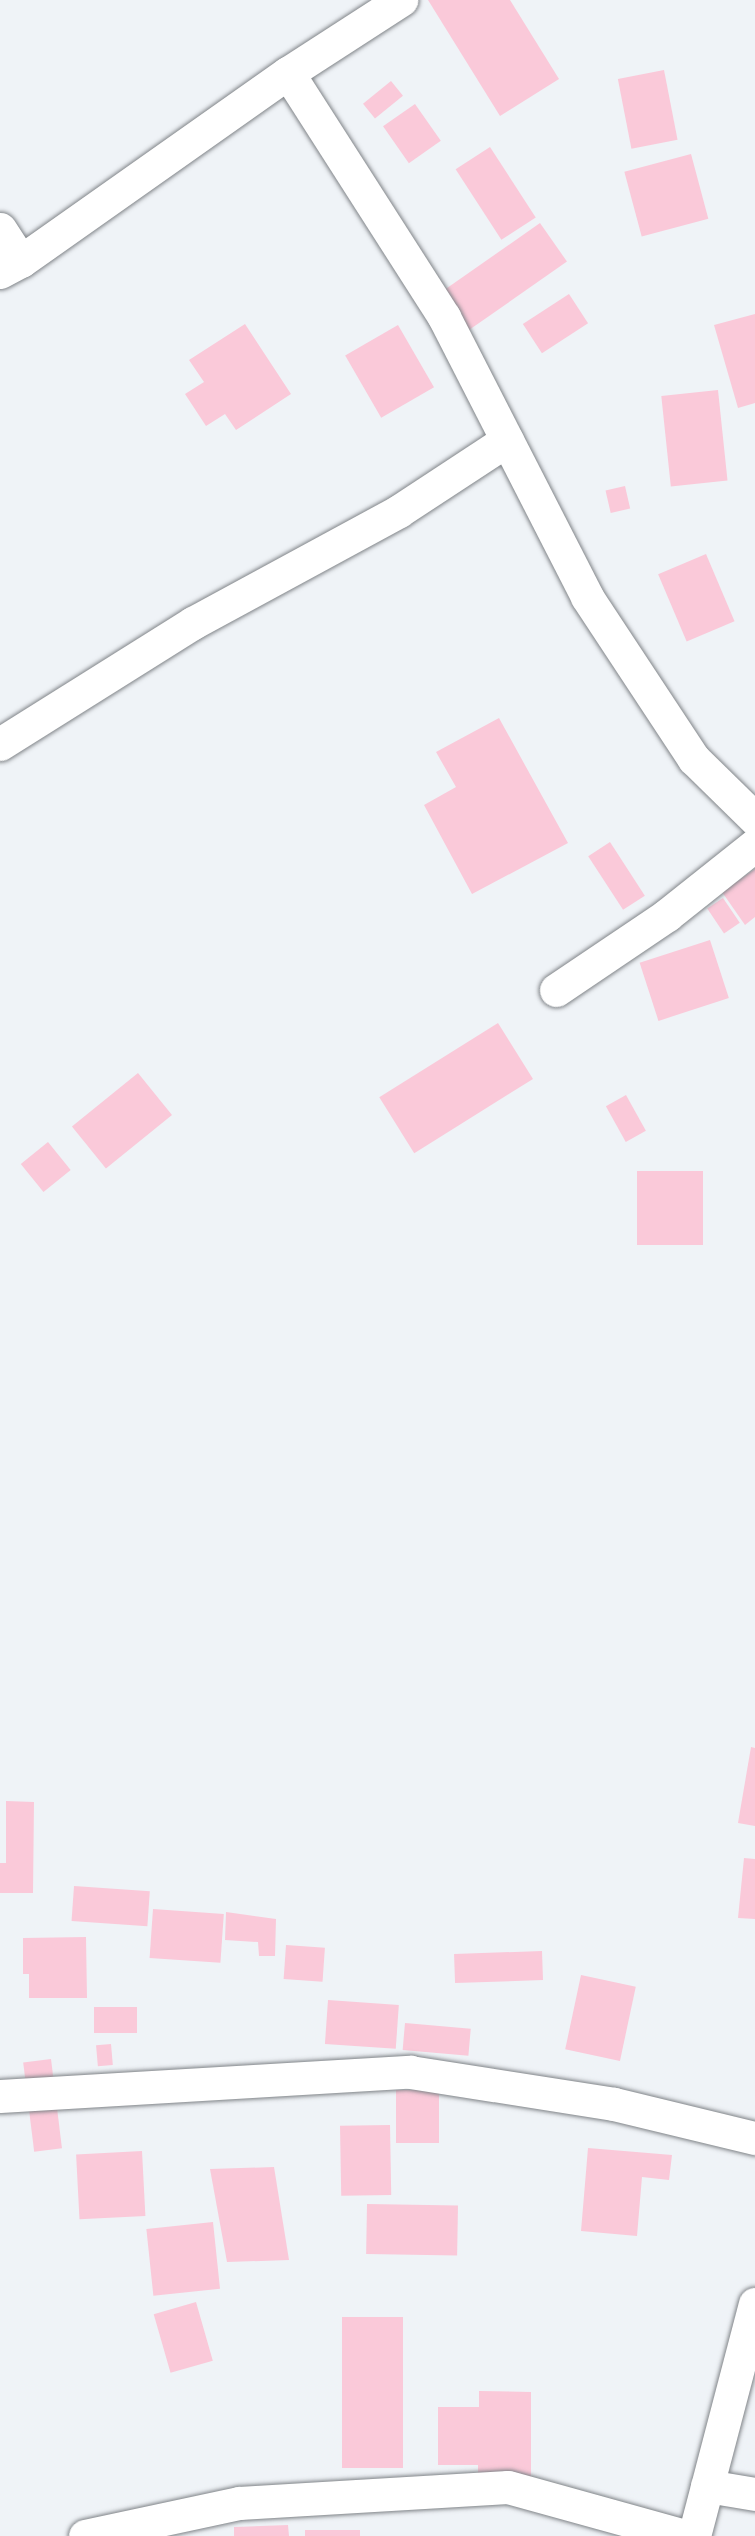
<!DOCTYPE html>
<html>
<head>
<meta charset="utf-8">
<style>
	body { margin:0 }
	#map { position:relative; width:755px; height:2536px; overflow:hidden; background:#eff3f7; font-family:"Noto Serif",serif }
	div>[style] { position:absolute }
	[style*='--x'] { left:calc(var(--x)*1px); top:calc(var(--y)*1px); width:calc(var(--w)*1px); rotate:calc(var(--a)*1deg) }
	.building>* { inset:0; background:#fac9d9; transform-origin:0 0 }
	.roads { filter:drop-shadow(0 0 2px #808488) drop-shadow(0 0 2px #808488) }
	.minor>* { height:33px; margin:-16.5px; padding:0 16.5px; transform-origin:16.5px; border-radius:16.5px; background:#fff }
	.tertiary>* { height:33px; margin:-16.5px; padding:0 16.5px; transform-origin:16.5px; border-radius:16.5px; background:#fff }
	span { translate:-50% -50%; white-space:nowrap; text-align:center; line-height:1.15; -webkit-text-stroke:4.5px #fff; paint-order:stroke }
</style>
</head>
<body>
<div id="map">
	<div class="building">
		<i style="clip-path:polygon(428px 0,510px 0,559px 79px,500px 116px)"></i>
		<i style="left:664px;top:70px;width:71px;height:47px;rotate:79deg"></i>
		<i style="left:391px;top:81px;width:19px;height:36px;rotate:51deg"></i>
		<i style="left:415px;top:104px;width:45px;height:39px;rotate:55deg"></i>
		<i style="left:490px;top:147px;width:84px;height:41px;rotate:57deg"></i>
		<i style="left:691px;top:154px;width:67px;height:69px;rotate:75deg"></i>
		<i style="left:540px;top:223px;width:47px;height:120px;rotate:55deg"></i>
		<i style="left:569px;top:294px;width:35px;height:55px;rotate:57deg"></i>
		<i style="clip-path:polygon(755px 314px,755px 403px,738px 408px,714px 325px)"></i>
		<i style="clip-path:polygon(245px 324px,291px 394px,236px 430px,225px 414px,206px 426px,185px 394px,204px 382px,189px 360px)"></i>
		<i style="left:398px;top:325px;width:72px;height:61px;rotate:60deg"></i>
		<i style="left:718px;top:390px;width:91px;height:57px;rotate:84deg"></i>
		<i style="left:625px;top:486px;width:23px;height:20px;rotate:77deg"></i>
		<i style="left:706px;top:554px;width:73px;height:52px;rotate:67deg"></i>
		<i style="clip-path:polygon(499px 718px,568px 843px,472px 894px,424px 805px,456px 787px,436px 752px)"></i>
		<i style="left:610px;top:842px;width:64px;height:26px;rotate:57deg"></i>
		<i style="clip-path:polygon(755px 869px,755px 917px,745px 925px,722px 892px)"></i>
		<i style="left:723px;top:898px;width:30px;height:19px;rotate:56deg"></i>
		<i style="left:710px;top:940px;width:61px;height:74px;rotate:72deg"></i>
		<i style="left:498px;top:1023px;width:66px;height:140px;rotate:58deg"></i>
		<i style="left:138px;top:1073px;width:54px;height:85px;rotate:51deg"></i>
		<i style="left:626px;top:1095px;width:41px;height:23px;rotate:61deg"></i>
		<i style="left:48px;top:1142px;width:36px;height:35px;rotate:51deg"></i>
		<i style="left:637px;top:1171px;width:66px;height:74px"></i>
		<i style="clip-path:polygon(751px 1747px,755px 1748px,755px 1826px,738px 1823px)"></i>
		<i style="clip-path:polygon(6px 1801px,34px 1802px,33px 1893px,0 1893px,0 1863px,6px 1863px)"></i>
		<i style="clip-path:polygon(744px 1858px,755px 1859px,755px 1919px,738px 1918px)"></i>
		<i style="left:74px;top:1886px;width:76px;height:35px;rotate:4deg"></i>
		<i style="left:153px;top:1909px;width:71px;height:49px;rotate:4deg"></i>
		<i style="clip-path:polygon(226px 1912px,276px 1919px,275px 1956px,259px 1956px,258px 1942px,225px 1940px)"></i>
		<i style="clip-path:polygon(86px 1937px,87px 1998px,29px 1998px,29px 1974px,23px 1974px,23px 1938px)"></i>
		<i style="left:286px;top:1945px;width:39px;height:34px;rotate:4deg"></i>
		<i style="left:542px;top:1951px;width:29px;height:88px;rotate:88deg"></i>
		<i style="left:581px;top:1975px;width:56px;height:76px;rotate:12deg"></i>
		<i style="left:328px;top:2000px;width:71px;height:44px;rotate:4deg"></i>
		<i style="left:94px;top:2007px;width:43px;height:26px"></i>
		<i style="left:405px;top:2023px;width:66px;height:27px;rotate:5deg"></i>
		<i style="left:111px;top:2044px;width:21px;height:15px;rotate:85deg"></i>
		<i style="left:51px;top:2059px;width:90px;height:28px;rotate:83deg"></i>
		<i style="left:439px;top:2090px;width:53px;height:43px;rotate:90deg"></i>
		<i style="left:390px;top:2125px;width:70px;height:50px;rotate:89deg"></i>
		<i style="clip-path:polygon(588px 2148px,672px 2155px,669px 2180px,642px 2177px,637px 2236px,581px 2231px)"></i>
		<i style="left:142px;top:2151px;width:65px;height:66px;rotate:87deg"></i>
		<i style="clip-path:polygon(274px 2167px,289px 2260px,227px 2262px,210px 2169px)"></i>
		<i style="left:367px;top:2204px;width:91px;height:50px;rotate:1deg"></i>
		<i style="left:213px;top:2222px;width:67px;height:67px;rotate:84deg"></i>
		<i style="left:196px;top:2302px;width:61px;height:44px;rotate:74deg"></i>
		<i style="left:342px;top:2317px;width:61px;height:151px"></i>
		<i style="clip-path:polygon(479px 2391px,531px 2392px,531px 2484px,478px 2484px,478px 2465px,438px 2465px,438px 2407px,479px 2407px)"></i>
		<i style="clip-path:polygon(288px 2525px,289px 2536px,234px 2536px,234px 2527px)"></i>
		<i style="left:305px;top:2530px;width:55px;height:6px"></i>
	</div>
	<div class="roads">
		<div class="minor">
			<i style="--x:288;--y:73;--w:290;--a:57.4"></i>
			<i style="--x:444;--y:317;--w:314;--a:62.9"></i>
			<i style="--x:587;--y:597;--w:194;--a:56.6"></i>
			<i style="--x:694;--y:759;--w:86;--a:44.5"></i>
			<i style="--x:0;--y:229;--w:38;--a:57"></i>
			<i style="--x:0;--y:272;--w:24;--a:-28"></i>
			<i style="--x:21;--y:261;--w:327;--a:-35.2"></i>
			<i style="--x:288;--y:73;--w:135;--a:-32.9"></i>
			<i style="--x:0;--y:744;--w:228;--a:-32.1"></i>
			<i style="--x:193;--y:623;--w:234;--a:-28.5"></i>
			<i style="--x:399;--y:511;--w:129;--a:-33.3"></i>
			<i style="--x:556;--y:990;--w:134;--a:-34"></i>
			<i style="--x:667;--y:915;--w:112;--a:-38.5"></i>
			<i style="--x:0;--y:2096;--w:411;--a:-3.4"></i>
			<i style="--x:410;--y:2072;--w:206;--a:8.9"></i>
			<i style="--x:614;--y:2104;--w:145;--a:13.6"></i>
			<i style="--x:707;--y:2486;--w:49;--a:9.5"></i>
			<i style="--x:85;--y:2536;--w:157;--a:-12.1"></i>
			<i style="--x:239;--y:2503;--w:269;--a:-3.4"></i>
			<i style="--x:508;--y:2487;--w:184;--a:15.5"></i>
		</div>
		<div class="tertiary">
			<i style="--x:694;--y:2536;--w:240;--a:-75.3"></i>
		</div>
	</div>
</div>
</body>
</html>
